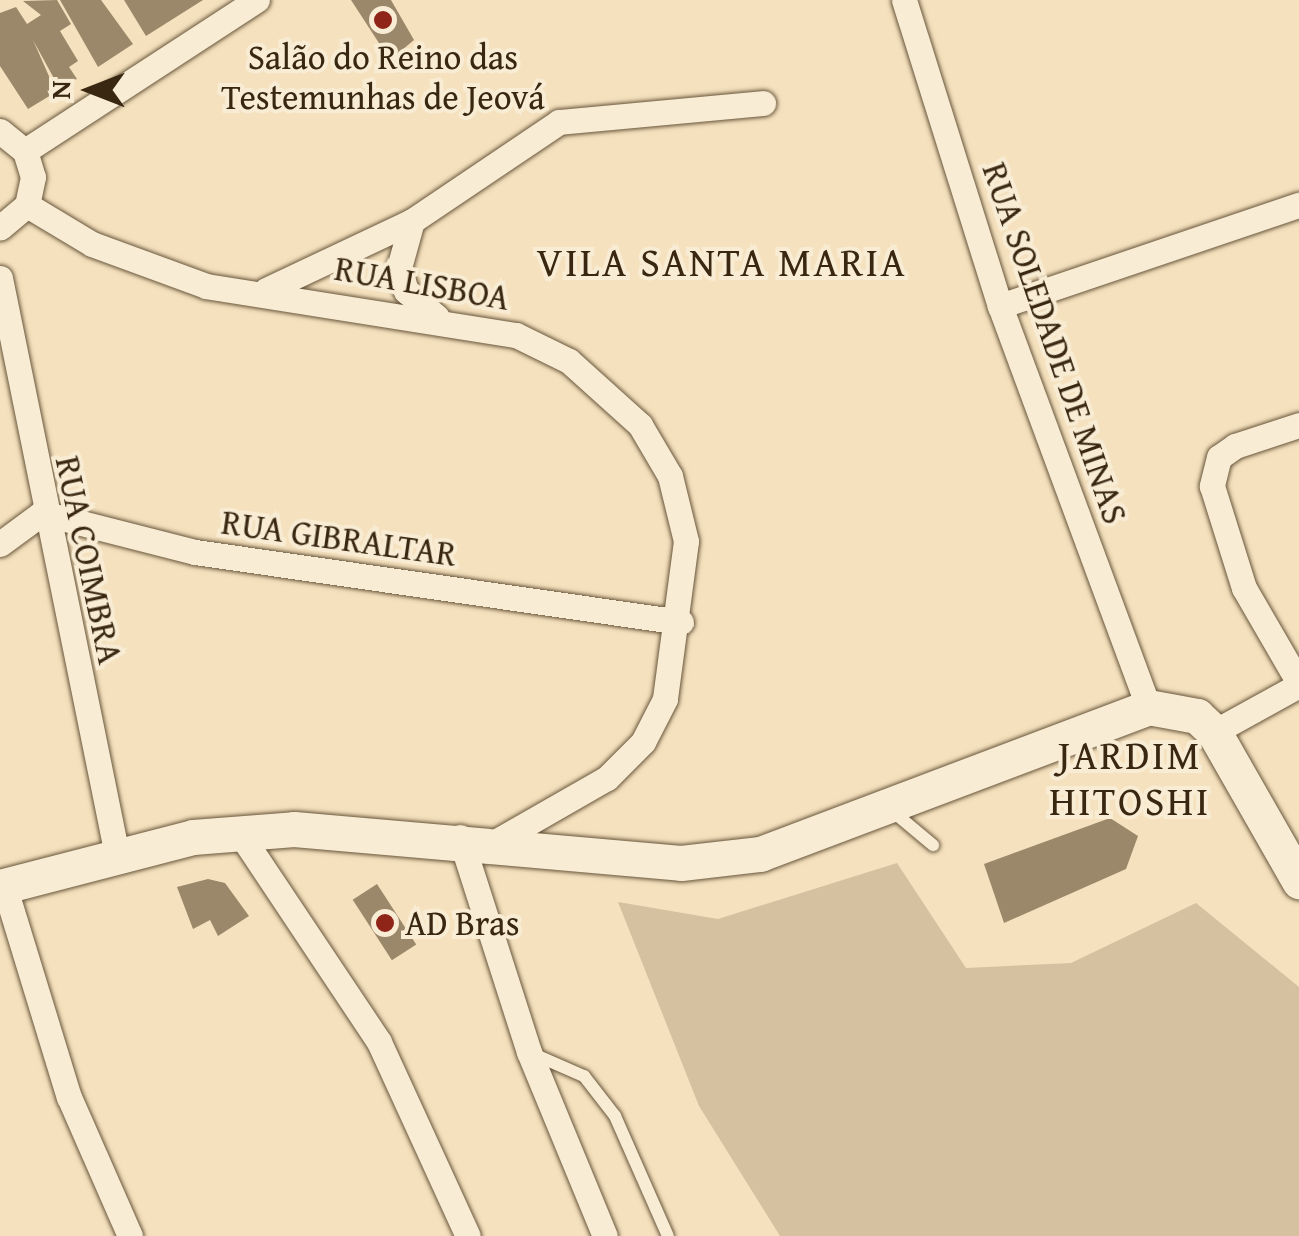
<!DOCTYPE html>
<html>
<head>
<meta charset="utf-8">
<style>
	body { margin:0 }
	#map { position:relative; width:1299px; height:1236px; overflow:hidden; background:#f5e1bd; font-family:"Gentium Book Plus",serif }
	div>[style] { position:absolute }
	[style*='--x'] { left:calc(var(--x)*1px); top:calc(var(--y)*1px); width:calc(var(--w)*1px); rotate:calc(var(--a)*1deg) }
	.green>* { inset:0; background:#d5c1a0 }
	.building>* { inset:0; background:#9b886a; transform-origin:0 0 }
	.roads { filter:drop-shadow(0 0 2px #68563c) drop-shadow(0 0 2px #68563c) }
	.lane>* { height:12px; margin:-6px; padding:0 6px; transform-origin:6px; border-radius:6px; background:#f8ecd4 }
	.street>* { height:25px; margin:-12.5px; padding:0 12.5px; transform-origin:12.5px; border-radius:12.5px; background:#f8ecd4 }
	.secondary>* { height:35px; margin:-17.5px; padding:0 17.5px; transform-origin:17.5px; border-radius:17.5px; background:#f8ecd4 }
	.dots>* { width:28px; height:28px; translate:-50% -50%; box-sizing:border-box; border:5px solid #f8ecd4; border-radius:50% }
	span { translate:-50% -50%; white-space:nowrap; text-align:center; line-height:1.15; -webkit-text-stroke:8px #f8ecd4; paint-order:stroke }
	.poi-label { font-size:35px; color:#392711 }
	.left { translate:0 -50%; text-align:left }
	.street-label { font-size:35px; color:#392711 }
	.quarter-label { font-size:40px; color:#392711; letter-spacing:2.5px }
	.north { position:absolute; left:40px; top:40px; width:100px; height:100px; -webkit-text-stroke:8px #f8ecd4; paint-order:stroke; rotate:270deg; font-size:28px; font-weight:700; line-height:40px; text-align:center; color:#392711 }
	.north::after { content:''; display:block; margin:auto; width:35px; height:45px; background:#392711; clip-path:polygon(50% 0,100% 100%,50% 72%,0 100%) }
</style>
</head>
<body>
<div id="map">
	<div class="green">
		<i style="clip-path:polygon(897px 863px,966px 968px,1071px 963px,1196px 903px,1299px 987px,1299px 1236px,780px 1236px,699px 1106px,618px 902px,718px 919px)"></i>
	</div>
	<div class="building">
		<i style="clip-path:polygon(57px 0,71px 24px,60px 31px,78px 61px,69px 67px,77px 79px,57px 84px,33px 40px,56px 92px,28px 109px,0 66px,0 13px,16px 7px,27px 24px,41px 15px,23px 1px)"></i>
		<i style="clip-path:polygon(60px 0,101px 0,133px 44px,98px 67px)"></i>
		<i style="clip-path:polygon(124px 0,203px 0,146px 36px)"></i>
		<i style="clip-path:polygon(351px 0,391px 0,414px 40px,390px 60px)"></i>
		<i style="clip-path:polygon(1110px 818px,1138px 836px,1126px 869px,1004px 923px,984px 864px)"></i>
		<i style="clip-path:polygon(208px 879px,225px 883px,249px 916px,218px 936px,210px 920px,193px 929px,177px 887px)"></i>
		<i style="left:377px;top:884px;width:72px;height:29px;rotate:57deg"></i>
	</div>
	<div class="roads">
		<div class="lane">
			<i style="--x:891;--y:810;--w:55;--a:39.8"></i>
			<i style="--x:531;--y:1053;--w:58;--a:23.5"></i>
			<i style="--x:584;--y:1076;--w:51;--a:52.2"></i>
			<i style="--x:615;--y:1116;--w:131;--a:66.2"></i>
		</div>
		<div class="street">
			<i style="--x:904;--y:0;--w:321;--a:72.6"></i>
			<i style="--x:1000;--y:306;--w:427;--a:69.7"></i>
			<i style="--x:0;--y:131;--w:32;--a:39"></i>
			<i style="--x:25;--y:151;--w:27;--a:73"></i>
			<i style="--x:33;--y:177;--w:29;--a:102"></i>
			<i style="--x:27;--y:205;--w:35;--a:140"></i>
			<i style="--x:25;--y:151;--w:277;--a:-33.1"></i>
			<i style="--x:27;--y:205;--w:76;--a:31"></i>
			<i style="--x:92;--y:244;--w:121;--a:20.2"></i>
			<i style="--x:206;--y:286;--w:314;--a:9"></i>
			<i style="--x:516;--y:335;--w:59;--a:26.1"></i>
			<i style="--x:569;--y:361;--w:96;--a:42"></i>
			<i style="--x:640;--y:425;--w:59;--a:59.5"></i>
			<i style="--x:670;--y:476;--w:67;--a:76.2"></i>
			<i style="--x:686;--y:541;--w:159;--a:97.6"></i>
			<i style="--x:665;--y:699;--w:48;--a:117.1"></i>
			<i style="--x:643;--y:742;--w:51;--a:135"></i>
			<i style="--x:607;--y:778;--w:127;--a:150.2"></i>
			<i style="--x:412;--y:221;--w:49;--a:105.5"></i>
			<i style="--x:399;--y:268;--w:24;--a:73"></i>
			<i style="--x:406;--y:291;--w:40;--a:40"></i>
			<i style="--x:0;--y:278;--w:589;--a:78.54"></i>
			<i style="--x:266;--y:290;--w:161;--a:-25.3"></i>
			<i style="--x:412;--y:221;--w:177;--a:-34"></i>
			<i style="--x:559;--y:122;--w:205;--a:-5.3"></i>
			<i style="--x:1000;--y:306;--w:316;--a:-18.7"></i>
			<i style="--x:1299;--y:425;--w:67;--a:161.8"></i>
			<i style="--x:1235;--y:446;--w:19;--a:145"></i>
			<i style="--x:1219;--y:457;--w:30;--a:104"></i>
			<i style="--x:1212;--y:486;--w:107;--a:72.6"></i>
			<i style="--x:1244;--y:588;--w:110;--a:59.9"></i>
			<i style="--x:0;--y:544;--w:52;--a:-36.4"></i>
			<i style="--x:42;--y:513;--w:158;--a:14.3"></i>
			<i style="--x:195;--y:552;--w:491;--a:8.2"></i>
			<i style="--x:1214;--y:732;--w:97;--a:-28.9"></i>
			<i style="--x:239;--y:832;--w:252;--a:56.3"></i>
			<i style="--x:379;--y:1042;--w:213;--a:65.4"></i>
			<i style="--x:460;--y:837;--w:226;--a:72.2"></i>
			<i style="--x:529;--y:1052;--w:199;--a:67.6"></i>
			<i style="--x:4;--y:885;--w:222;--a:73"></i>
			<i style="--x:69;--y:1097;--w:152;--a:66.3"></i>
		</div>
		<div class="secondary">
			<i style="--x:0;--y:887;--w:199;--a:-14.5"></i>
			<i style="--x:193;--y:837;--w:101;--a:-4.5"></i>
			<i style="--x:294;--y:829;--w:388;--a:5"></i>
			<i style="--x:681;--y:863;--w:80;--a:-6.5"></i>
			<i style="--x:760;--y:854;--w:415;--a:-20.7"></i>
			<i style="--x:1148;--y:707;--w:50;--a:10.4"></i>
			<i style="--x:1197;--y:716;--w:23;--a:43"></i>
			<i style="--x:1214;--y:732;--w:172;--a:60.3"></i>
		</div>
	</div>
	<div class="dots">
		<i style="left:383px;top:20px;background:#8f2418"></i>
		<i style="left:385px;top:923px;background:#8f2418"></i>
	</div>
	<div class="poi-label">
		<span style="left:383px;top:77px">Salão do Reino das<br>Testemunhas de Jeová</span>
		<span class="left" style="left:405px;top:923px">AD Bras</span>
	</div>
	<div class="street-label">
		<span style="left:422px;top:283px;rotate:10deg">RUA LISBOA</span>
		<span style="left:1055px;top:343px;rotate:71deg">RUA SOLEDADE DE MINAS</span>
		<span style="left:339px;top:538px;rotate:8deg">RUA GIBRALTAR</span>
		<span style="left:89px;top:560px;rotate:78deg">RUA COIMBRA</span>
	</div>
	<div class="quarter-label">
		<span style="left:722px;top:262px">VILA SANTA MARIA</span>
		<span style="left:1130px;top:778px">JARDIM<br>HITOSHI</span>
	</div>
	<div class="north">N</div>
</div>
</body>
</html>
